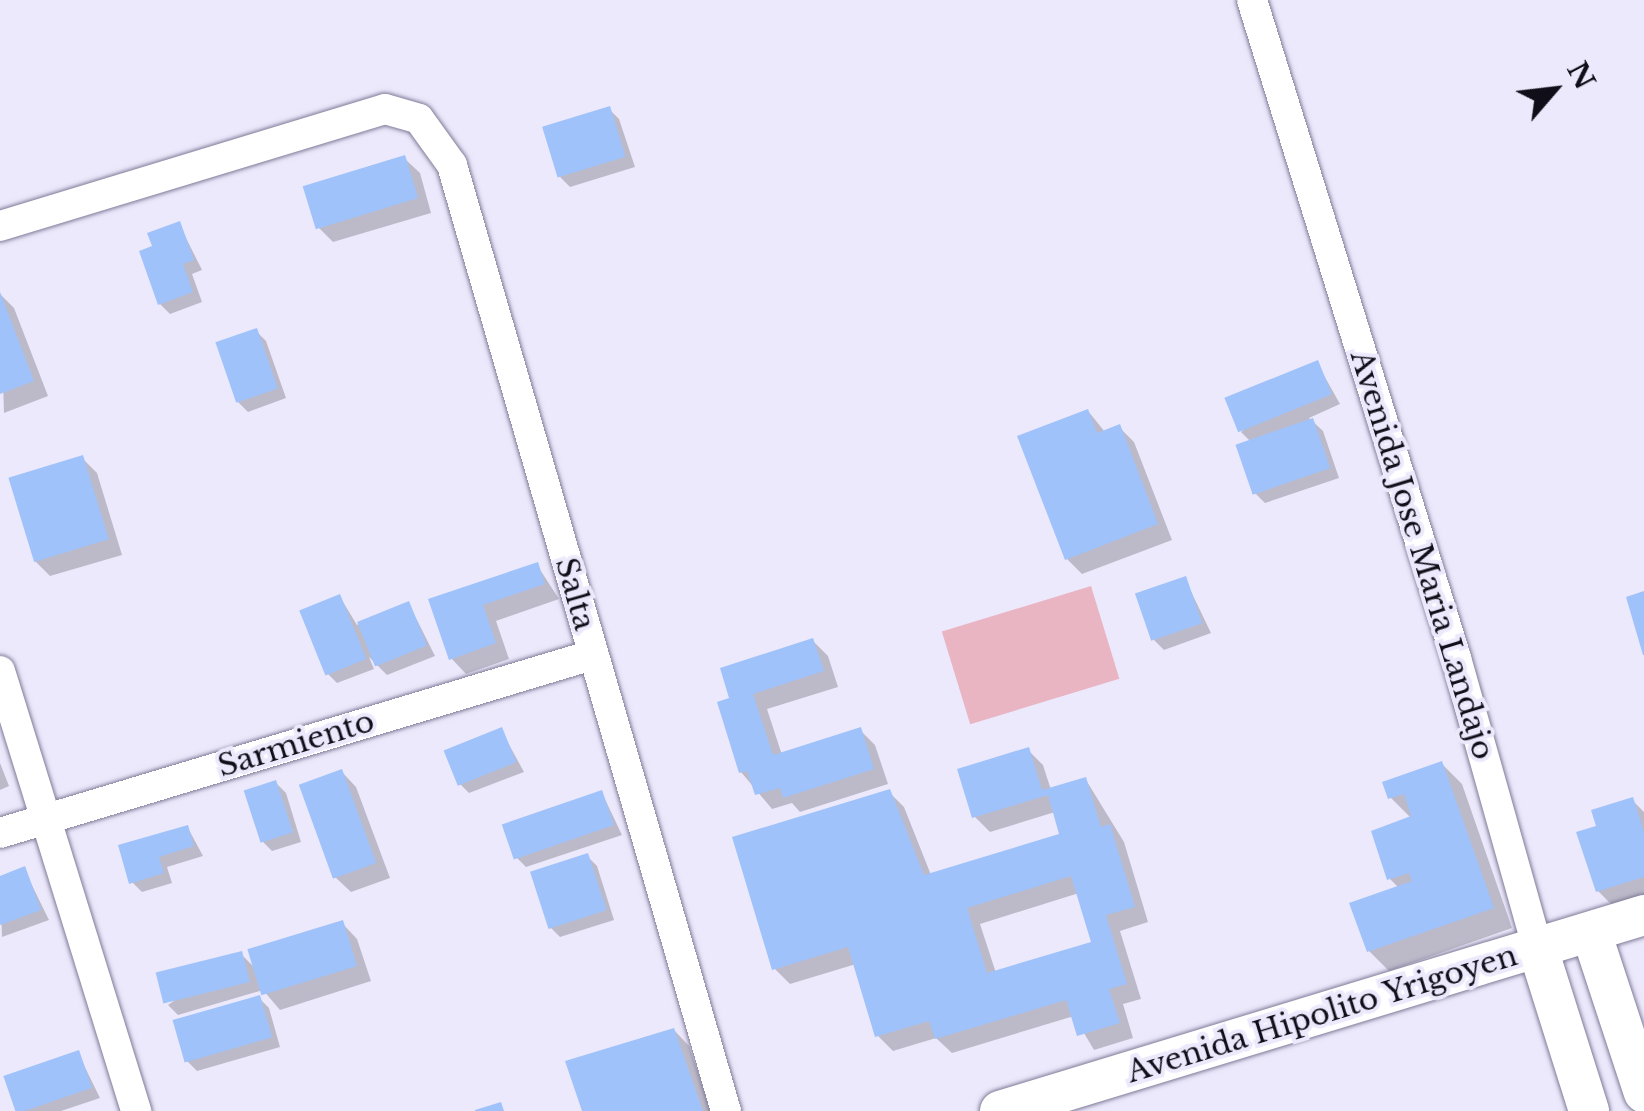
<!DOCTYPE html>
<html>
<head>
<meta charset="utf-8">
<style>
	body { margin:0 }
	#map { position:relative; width:1644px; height:1111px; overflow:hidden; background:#ece9fc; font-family:"Libre Baskerville",serif }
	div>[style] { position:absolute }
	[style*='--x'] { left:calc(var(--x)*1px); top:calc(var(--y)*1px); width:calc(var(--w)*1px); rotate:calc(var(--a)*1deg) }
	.green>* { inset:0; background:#e9b5c3; transform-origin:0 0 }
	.shadow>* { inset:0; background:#0003 }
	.building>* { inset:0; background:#9fc2fa; transform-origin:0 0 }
	.roads { filter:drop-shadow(0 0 2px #807b98) drop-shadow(0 0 2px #807b98) }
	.street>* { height:30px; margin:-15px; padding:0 15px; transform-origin:15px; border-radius:15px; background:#fff }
	.secondary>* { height:40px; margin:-20px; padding:0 20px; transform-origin:20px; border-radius:20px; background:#fff }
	span { translate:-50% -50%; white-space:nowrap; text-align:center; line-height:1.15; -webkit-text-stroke:8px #ece9fc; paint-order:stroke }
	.street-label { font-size:30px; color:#100e18 }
	.north { position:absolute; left:1504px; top:40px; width:100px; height:100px; -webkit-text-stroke:8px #ece9fc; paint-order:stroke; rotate:62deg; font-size:28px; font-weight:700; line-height:40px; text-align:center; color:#100e18 }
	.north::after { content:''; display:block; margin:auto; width:35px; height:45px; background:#100e18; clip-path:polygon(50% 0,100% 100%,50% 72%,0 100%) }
</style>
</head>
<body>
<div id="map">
	<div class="green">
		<i style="left:1091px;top:586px;width:97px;height:156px;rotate:73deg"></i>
	</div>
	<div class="shadow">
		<i style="clip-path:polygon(609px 109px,619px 119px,635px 167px,570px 187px,560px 177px)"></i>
		<i style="clip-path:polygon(404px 158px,420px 173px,431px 213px,333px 242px,317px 226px)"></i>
		<i style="clip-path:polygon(179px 224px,202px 270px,192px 274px,202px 302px,170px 314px,160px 304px,155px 248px)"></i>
		<i style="clip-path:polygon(0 294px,14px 308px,48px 396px,4px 413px)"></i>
		<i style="clip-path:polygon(256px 331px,266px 341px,286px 398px,248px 412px,238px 402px)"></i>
		<i style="clip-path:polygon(1317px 363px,1340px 404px,1309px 418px,1323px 431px,1339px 478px,1265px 503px,1255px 493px,1251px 442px,1241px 432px)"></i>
		<i style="clip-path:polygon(1088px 411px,1105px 432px,1119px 427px,1134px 442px,1172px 540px,1082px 574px,1067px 559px)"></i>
		<i style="clip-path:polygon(82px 458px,97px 473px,122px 555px,50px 576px,35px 561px)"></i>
		<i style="clip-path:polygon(537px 565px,559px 599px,496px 621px,509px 659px,466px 674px,451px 658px,431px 601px)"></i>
		<i style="clip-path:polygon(1185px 579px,1211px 633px,1164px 650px,1154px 640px)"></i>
		<i style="clip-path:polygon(340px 597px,357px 625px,409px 604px,435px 656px,387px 675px,369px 657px,374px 669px,337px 683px,327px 673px)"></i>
		<i style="clip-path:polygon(813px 641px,828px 656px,838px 687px,767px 709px,782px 755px,860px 730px,875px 745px,888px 784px,800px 812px,792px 803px,772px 809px,741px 772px,732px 700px)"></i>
		<i style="clip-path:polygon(501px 730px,524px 772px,469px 793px,459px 783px)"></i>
		<i style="clip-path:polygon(evenodd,1028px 750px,1043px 765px,1051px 790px,1086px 780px,1124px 842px,1148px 922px,1120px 931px,1141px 999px,1123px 1004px,1133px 1038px,1094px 1050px,1074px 1016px,952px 1053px,936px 1038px,893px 1051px,877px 1035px,856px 964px,790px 984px,775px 969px,889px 792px,904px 807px,931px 875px,1063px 836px,1055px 812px,990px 832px,974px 816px,1028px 750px,1079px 893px,1094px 943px,996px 973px,980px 924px,1079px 893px)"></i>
		<i style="clip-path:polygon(0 763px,9px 786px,0 790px)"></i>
		<i style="clip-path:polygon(1442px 764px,1462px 784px,1512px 928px,1389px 971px,1369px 951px,1399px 888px,1390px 879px,1412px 819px,1391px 798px)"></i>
		<i style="clip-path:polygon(341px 771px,356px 787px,390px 878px,351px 892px,335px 877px)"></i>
		<i style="clip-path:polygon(276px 783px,286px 793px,301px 842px,272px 851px,262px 841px)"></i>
		<i style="clip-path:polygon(602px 793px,622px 835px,526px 867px,516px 857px)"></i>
		<i style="clip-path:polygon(1632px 800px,1644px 812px,1644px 896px,1613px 906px,1598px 891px,1599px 827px)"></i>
		<i style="clip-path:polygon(188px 828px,203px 856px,167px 867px,172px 883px,142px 892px,132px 882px)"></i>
		<i style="clip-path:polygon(587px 856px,597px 866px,614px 920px,560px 937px,550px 927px)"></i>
		<i style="clip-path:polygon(24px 869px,49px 920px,2px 937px,0 878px)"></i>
		<i style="clip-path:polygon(342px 923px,357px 939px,371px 981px,280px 1010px,263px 990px,178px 1015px,168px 1005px,241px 954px,257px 970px)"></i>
		<i style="clip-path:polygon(259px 998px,269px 1008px,280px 1047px,197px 1071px,187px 1061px)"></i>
		<i style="clip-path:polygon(674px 1030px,689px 1046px,711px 1111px,585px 1111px)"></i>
		<i style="clip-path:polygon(78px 1053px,100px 1098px,61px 1111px,17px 1111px,6px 1077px)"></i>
	</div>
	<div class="building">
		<i style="left:610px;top:106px;width:53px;height:71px;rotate:73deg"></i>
		<i style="left:405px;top:155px;width:45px;height:107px;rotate:73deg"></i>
		<i style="clip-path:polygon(180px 221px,194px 260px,183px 264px,193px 292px,158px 305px,139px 251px,152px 246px,147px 233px)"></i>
		<i style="clip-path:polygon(0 292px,34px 381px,0 394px)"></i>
		<i style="left:257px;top:328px;width:64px;height:44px;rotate:71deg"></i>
		<i style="left:1318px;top:360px;width:37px;height:101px;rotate:68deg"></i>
		<i style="clip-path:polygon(1088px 409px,1097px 433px,1120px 424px,1158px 524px,1065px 560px,1017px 436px)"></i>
		<i style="left:1313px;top:418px;width:53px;height:82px;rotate:71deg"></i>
		<i style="left:83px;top:455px;width:88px;height:78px;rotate:73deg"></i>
		<i style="clip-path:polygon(538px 562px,545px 584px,483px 605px,496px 643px,449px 660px,428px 599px)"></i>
		<i style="left:1186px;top:576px;width:50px;height:54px;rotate:71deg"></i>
		<i style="clip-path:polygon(1644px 591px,1644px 655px,1643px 655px,1626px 597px)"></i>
		<i style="left:340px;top:594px;width:70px;height:44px;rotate:68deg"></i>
		<i style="left:409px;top:601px;width:48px;height:56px;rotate:68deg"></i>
		<i style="clip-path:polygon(813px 638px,824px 671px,753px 694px,773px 755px,861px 727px,874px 769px,783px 798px,780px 788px,755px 795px,747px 771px,739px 773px,717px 702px,729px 698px,720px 668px)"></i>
		<i style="left:502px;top:727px;width:38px;height:63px;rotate:68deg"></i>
		<i style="clip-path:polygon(evenodd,1029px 747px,1042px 790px,1086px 777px,1101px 827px,1110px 824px,1135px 907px,1106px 915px,1127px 984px,1109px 989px,1120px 1023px,1077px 1036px,1066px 1000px,935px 1039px,929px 1021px,875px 1037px,848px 947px,772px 970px,732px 837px,890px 789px,924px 875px,1059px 834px,1048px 795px,972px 818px,957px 769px,1029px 747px,1071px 876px,1091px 942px,987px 973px,967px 908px,1071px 876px)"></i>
		<i style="clip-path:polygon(1442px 761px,1494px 908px,1367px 952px,1349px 903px,1412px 881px,1409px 873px,1387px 880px,1371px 831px,1411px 816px,1404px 794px,1388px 799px,1382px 782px)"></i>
		<i style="left:342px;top:769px;width:100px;height:46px;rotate:70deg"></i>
		<i style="left:276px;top:780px;width:55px;height:34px;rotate:72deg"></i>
		<i style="left:602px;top:790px;width:37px;height:106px;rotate:71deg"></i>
		<i style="clip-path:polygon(1633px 797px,1644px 832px,1644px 877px,1596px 892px,1576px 832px,1596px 826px,1591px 810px)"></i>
		<i style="clip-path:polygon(188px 825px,194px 846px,159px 857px,164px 873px,129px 884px,118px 845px)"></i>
		<i style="left:588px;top:853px;width:60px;height:61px;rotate:72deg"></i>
		<i style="clip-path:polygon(25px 866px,41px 910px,0 925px,0 876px)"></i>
		<i style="left:343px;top:920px;width:48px;height:100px;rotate:73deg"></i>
		<i style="left:242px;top:951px;width:32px;height:89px;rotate:76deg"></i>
		<i style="left:260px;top:995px;width:44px;height:91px;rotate:74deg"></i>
		<i style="clip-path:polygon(674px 1028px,703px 1111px,582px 1111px,565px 1061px)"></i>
		<i style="left:79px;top:1050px;width:40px;height:80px;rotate:71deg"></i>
		<i style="clip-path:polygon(501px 1102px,504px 1111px,475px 1111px,475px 1110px)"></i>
	</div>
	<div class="roads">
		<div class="street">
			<i style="--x:1252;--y:0;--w:689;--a:72.77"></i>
			<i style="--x:1456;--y:658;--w:302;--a:74.3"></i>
			<i style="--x:0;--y:226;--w:402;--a:-16.9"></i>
			<i style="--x:385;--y:109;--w:35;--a:16"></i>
			<i style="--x:419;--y:119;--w:57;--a:54.3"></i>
			<i style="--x:452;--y:165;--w:985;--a:73.85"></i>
			<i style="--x:0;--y:671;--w:461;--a:72.8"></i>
			<i style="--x:0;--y:833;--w:618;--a:-16.73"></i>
		</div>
		<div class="secondary">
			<i style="--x:1591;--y:932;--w:169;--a:71.8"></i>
			<i style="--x:1538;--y:949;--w:170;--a:72.5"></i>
			<i style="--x:1000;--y:1111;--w:673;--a:-16.93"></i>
		</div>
	</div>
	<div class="street-label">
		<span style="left:1422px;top:555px;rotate:73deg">Avenida Jose Maria Landajo</span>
		<span style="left:575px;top:594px;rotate:74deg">Salta</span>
		<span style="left:296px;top:744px;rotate:-17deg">Sarmiento</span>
		<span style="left:1322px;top:1014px;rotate:-17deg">Avenida Hipolito Yrigoyen</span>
	</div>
	<div class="north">N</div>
</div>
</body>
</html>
